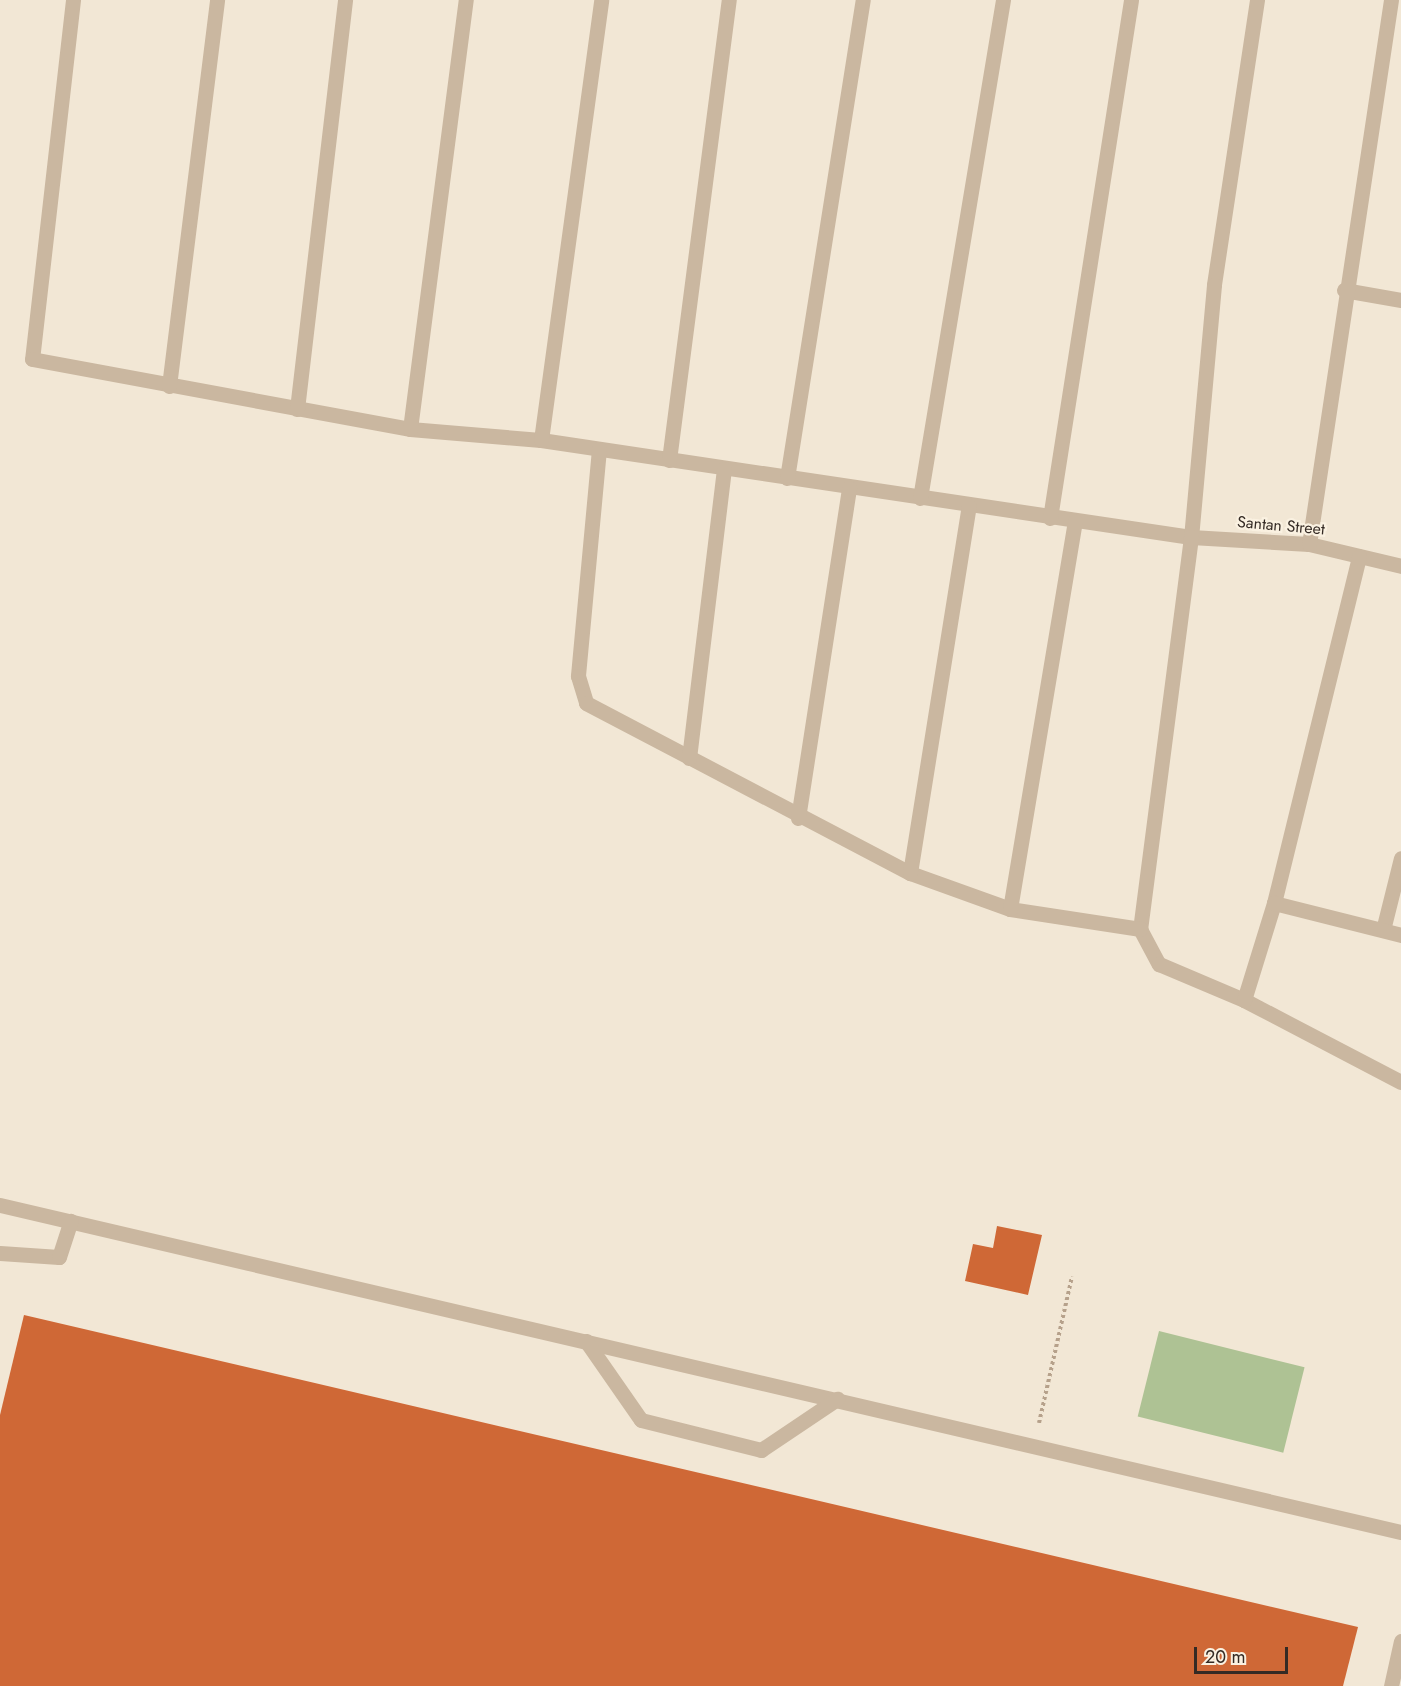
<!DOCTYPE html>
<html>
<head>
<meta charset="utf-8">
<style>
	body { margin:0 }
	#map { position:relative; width:1401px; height:1686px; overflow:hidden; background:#f2e7d5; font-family:Jost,sans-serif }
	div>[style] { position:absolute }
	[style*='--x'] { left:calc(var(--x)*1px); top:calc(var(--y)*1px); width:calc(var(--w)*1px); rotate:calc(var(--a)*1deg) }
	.green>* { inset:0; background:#aec294; transform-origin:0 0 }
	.building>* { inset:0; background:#cf6836 }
	.path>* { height:4px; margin-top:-2px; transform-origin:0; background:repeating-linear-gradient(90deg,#b6a18b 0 3px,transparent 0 6px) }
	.lane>* { height:15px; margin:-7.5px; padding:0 7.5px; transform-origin:7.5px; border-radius:7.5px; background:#cab7a0 }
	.street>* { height:15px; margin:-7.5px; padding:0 7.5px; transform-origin:7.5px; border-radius:7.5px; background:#cab7a0 }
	span { translate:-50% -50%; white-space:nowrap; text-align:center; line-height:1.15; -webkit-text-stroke:4.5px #faf1e1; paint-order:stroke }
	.street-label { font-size:16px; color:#342a24 }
	.scale { position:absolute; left:1194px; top:1647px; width:94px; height:27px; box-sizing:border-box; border:3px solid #342a24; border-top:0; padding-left:8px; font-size:18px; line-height:21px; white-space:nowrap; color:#342a24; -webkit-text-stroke:4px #faf1e1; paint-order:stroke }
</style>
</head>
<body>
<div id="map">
	<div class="green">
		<i style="left:1159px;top:1331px;width:150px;height:88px;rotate:14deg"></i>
	</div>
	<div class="building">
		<i style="clip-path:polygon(997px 1226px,1042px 1235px,1028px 1295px,965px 1281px,973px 1244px,993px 1248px)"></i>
		<i style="clip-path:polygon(24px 1315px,1358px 1627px,1343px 1686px,0 1686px,0 1415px)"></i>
	</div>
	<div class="path">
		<i style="--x:1039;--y:1423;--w:150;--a:-77.3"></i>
	</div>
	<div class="lane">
		<i style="--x:0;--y:1205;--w:1439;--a:13.14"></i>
		<i style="--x:0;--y:1253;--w:59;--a:3.9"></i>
		<i style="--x:59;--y:1257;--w:38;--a:-72"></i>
		<i style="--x:586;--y:1341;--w:96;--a:55.2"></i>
		<i style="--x:641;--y:1420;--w:124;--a:14"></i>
		<i style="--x:761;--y:1450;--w:92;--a:-33.9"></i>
		<i style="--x:1391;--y:1686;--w:46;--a:-77.5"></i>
	</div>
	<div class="street">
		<i style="--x:73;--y:0;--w:361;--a:96.5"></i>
		<i style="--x:32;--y:359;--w:384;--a:10.5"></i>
		<i style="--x:410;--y:429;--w:131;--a:4.8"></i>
		<i style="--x:541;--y:440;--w:657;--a:8.49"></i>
		<i style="--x:1191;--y:537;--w:118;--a:3.4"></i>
		<i style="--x:1309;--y:544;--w:95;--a:13.4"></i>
		<i style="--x:1257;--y:0;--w:288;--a:98.6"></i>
		<i style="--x:1214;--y:285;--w:253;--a:95.2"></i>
		<i style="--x:1191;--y:537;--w:395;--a:97.4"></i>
		<i style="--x:1140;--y:929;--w:40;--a:62"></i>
		<i style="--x:1159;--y:964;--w:92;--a:23"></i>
		<i style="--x:1244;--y:1000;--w:177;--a:27.6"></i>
		<i style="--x:1344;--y:290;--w:58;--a:10"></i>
		<i style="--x:169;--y:386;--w:389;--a:-82.9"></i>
		<i style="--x:297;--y:409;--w:412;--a:-83.3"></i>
		<i style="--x:410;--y:429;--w:433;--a:-82.6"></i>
		<i style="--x:541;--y:440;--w:444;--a:-82.2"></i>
		<i style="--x:599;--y:449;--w:228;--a:95.3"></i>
		<i style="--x:578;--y:676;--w:28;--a:73"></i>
		<i style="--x:586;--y:703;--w:366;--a:27.7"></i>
		<i style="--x:910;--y:873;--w:106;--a:19.8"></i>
		<i style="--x:1010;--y:909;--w:132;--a:8.7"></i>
		<i style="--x:669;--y:460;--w:464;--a:-82.6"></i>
		<i style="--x:787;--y:478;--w:484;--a:-81"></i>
		<i style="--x:920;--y:498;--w:505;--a:-80.54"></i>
		<i style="--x:1050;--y:518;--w:524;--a:-81.11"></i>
		<i style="--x:1309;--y:544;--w:550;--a:-81.43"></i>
		<i style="--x:689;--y:758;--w:291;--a:-83.1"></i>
		<i style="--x:798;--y:818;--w:334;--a:-81.2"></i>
		<i style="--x:910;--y:873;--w:372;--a:-80.9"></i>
		<i style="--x:1274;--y:903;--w:357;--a:-76.2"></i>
		<i style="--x:1010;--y:909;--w:393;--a:-80.5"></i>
		<i style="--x:1383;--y:930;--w:74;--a:-76"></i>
		<i style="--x:1244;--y:1000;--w:102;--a:-72.8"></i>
		<i style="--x:1274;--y:903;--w:131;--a:14.1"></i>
	</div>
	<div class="street-label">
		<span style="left:1281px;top:526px;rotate:5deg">Santan Street</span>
	</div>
	<div class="scale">20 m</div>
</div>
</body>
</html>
